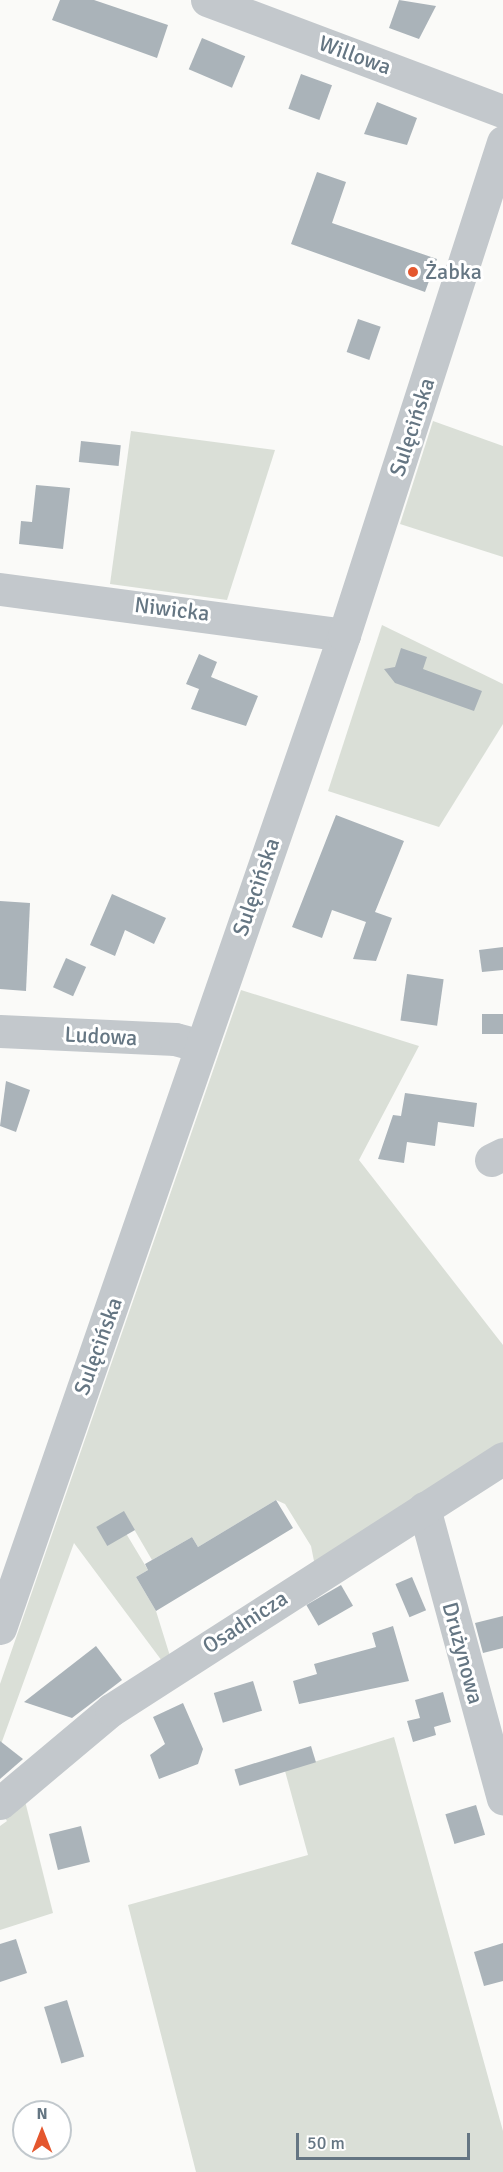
<!DOCTYPE html>
<html>
<head>
<meta charset="utf-8">
<style>
	body { margin:0 }
	#map { position:relative; width:503px; height:2172px; overflow:hidden; background:#fafaf8; font-family:Signika,sans-serif }
	div>[style] { position:absolute }
	[style*='--x'] { left:calc(var(--x)*1px); top:calc(var(--y)*1px); width:calc(var(--w)*1px); rotate:calc(var(--a)*1deg) }
	.green>* { inset:0; background:#dadfd7 }
	.building>* { inset:0; background:#aab3b9; transform-origin:0 0 }
	.minor>* { height:33px; margin:-16.5px; padding:0 16.5px; transform-origin:16.5px; border-radius:16.5px; background:#c3c8cc }
	.dots>* { width:16px; height:16px; translate:-50% -50%; box-sizing:border-box; border:3px solid #fff; border-radius:50% }
	span { translate:-50% -50%; white-space:nowrap; text-align:center; line-height:1.15; -webkit-text-stroke:6px #fff; paint-order:stroke }
	.street-label { font-size:22px; color:#657683 }
	.poi-label { font-size:22px; color:#657683 }
	.left { translate:0 -50%; text-align:left }
	.north { position:absolute; left:12px; top:2100px; width:60px; height:60px; box-sizing:border-box; background:#fff; border:2px solid #c1c8cd; border-radius:50%; rotate:0deg; font-size:16px; font-weight:700; line-height:24px; text-align:center; color:#657683 }
	.north::after { content:''; display:block; margin:auto; width:21px; height:27px; background:#e4572e; clip-path:polygon(50% 0,100% 100%,50% 72%,0 100%) }
	.scale { position:absolute; left:296px; top:2133px; width:174px; height:27px; box-sizing:border-box; border:3px solid #657683; border-top:0; padding-left:8px; font-size:18px; line-height:21px; white-space:nowrap; color:#657683; -webkit-text-stroke:4px #fff; paint-order:stroke }
</style>
</head>
<body>
<div id="map">
	<div class="green">
		<i style="clip-path:polygon(433px 421px,503px 446px,503px 557px,400px 524px)"></i>
		<i style="clip-path:polygon(131px 431px,275px 450px,227px 600px,110px 584px)"></i>
		<i style="clip-path:polygon(382px 625px,503px 684px,503px 724px,439px 827px,328px 791px)"></i>
		<i style="clip-path:polygon(241px 990px,419px 1046px,359px 1160px,503px 1345px,503px 1443px,315px 1566px,311px 1546px,285px 1504px,276px 1500px,198px 1547px,192px 1537px,152px 1560px,124px 1512px,127px 1535px,148px 1570px,136px 1577px,156px 1611px,170px 1656px,162px 1661px,74px 1543px,0 1747px,0 1684px)"></i>
		<i style="clip-path:polygon(394px 1737px,503px 2131px,503px 2172px,196px 2172px,128px 1905px,308px 1855px,285px 1771px)"></i>
		<i style="clip-path:polygon(24px 1797px,53px 1913px,0 1930px,0 1826px,7px 1821px,3px 1815px)"></i>
	</div>
	<div class="building">
		<i style="clip-path:polygon(60px 0,94px 0,168px 25px,157px 58px,52px 20px)"></i>
		<i style="clip-path:polygon(399px 0,436px 6px,419px 39px,389px 28px)"></i>
		<i style="left:202px;top:38px;width:47px;height:34px;rotate:23deg"></i>
		<i style="left:301px;top:74px;width:33px;height:37px;rotate:20deg"></i>
		<i style="clip-path:polygon(377px 102px,417px 118px,407px 145px,364px 134px)"></i>
		<i style="clip-path:polygon(317px 172px,346px 182px,332px 223px,437px 259px,425px 292px,291px 244px)"></i>
		<i style="left:358px;top:319px;width:24px;height:35px;rotate:19deg"></i>
		<i style="left:81px;top:441px;width:40px;height:21px;rotate:6deg"></i>
		<i style="clip-path:polygon(36px 485px,70px 488px,63px 549px,19px 544px,21px 521px,32px 522px)"></i>
		<i style="clip-path:polygon(401px 648px,427px 657px,423px 669px,482px 691px,474px 711px,395px 683px,384px 669px,395px 667px)"></i>
		<i style="clip-path:polygon(199px 654px,217px 662px,211px 677px,258px 696px,246px 726px,191px 709px,199px 689px,186px 684px)"></i>
		<i style="clip-path:polygon(336px 815px,404px 841px,375px 912px,392px 918px,376px 961px,353px 959px,366px 922px,332px 910px,322px 938px,292px 927px)"></i>
		<i style="clip-path:polygon(112px 894px,166px 918px,154px 944px,125px 930px,115px 956px,90px 945px)"></i>
		<i style="clip-path:polygon(0 901px,30px 903px,26px 991px,0 989px)"></i>
		<i style="clip-path:polygon(503px 947px,503px 970px,482px 972px,479px 950px)"></i>
		<i style="left:66px;top:958px;width:22px;height:32px;rotate:24deg"></i>
		<i style="left:407px;top:974px;width:37px;height:47px;rotate:8deg"></i>
		<i style="left:482px;top:1014px;width:21px;height:20px"></i>
		<i style="clip-path:polygon(6px 1081px,30px 1090px,16px 1132px,0 1126px)"></i>
		<i style="clip-path:polygon(405px 1093px,477px 1103px,474px 1127px,438px 1122px,435px 1146px,407px 1142px,404px 1163px,378px 1159px,393px 1115px,401px 1116px)"></i>
		<i style="clip-path:polygon(276px 1500px,293px 1528px,156px 1611px,136px 1577px,148px 1570px,145px 1564px,192px 1537px,198px 1547px)"></i>
		<i style="left:124px;top:1511px;width:22px;height:32px;rotate:60deg"></i>
		<i style="left:412px;top:1577px;width:36px;height:18px;rotate:67deg"></i>
		<i style="left:341px;top:1585px;width:24px;height:40px;rotate:60deg"></i>
		<i style="clip-path:polygon(503px 1616px,503px 1648px,483px 1653px,475px 1623px)"></i>
		<i style="clip-path:polygon(393px 1626px,409px 1681px,299px 1704px,293px 1681px,317px 1674px,314px 1664px,376px 1647px,372px 1633px)"></i>
		<i style="clip-path:polygon(96px 1646px,122px 1680px,72px 1718px,24px 1702px)"></i>
		<i style="left:253px;top:1681px;width:31px;height:41px;rotate:73deg"></i>
		<i style="clip-path:polygon(443px 1692px,451px 1722px,434px 1727px,436px 1735px,413px 1742px,407px 1721px,420px 1718px,415px 1700px)"></i>
		<i style="clip-path:polygon(183px 1703px,203px 1749px,198px 1764px,159px 1779px,150px 1755px,165px 1744px,153px 1717px)"></i>
		<i style="clip-path:polygon(0 1741px,23px 1759px,0 1779px)"></i>
		<i style="left:311px;top:1746px;width:17px;height:80px;rotate:73deg"></i>
		<i style="left:476px;top:1805px;width:31px;height:32px;rotate:73deg"></i>
		<i style="left:81px;top:1826px;width:37px;height:33px;rotate:76deg"></i>
		<i style="clip-path:polygon(16px 1939px,27px 1973px,0 1982px,0 1944px)"></i>
		<i style="clip-path:polygon(503px 1943px,503px 1981px,484px 1986px,474px 1952px)"></i>
		<i style="left:67px;top:2000px;width:59px;height:24px;rotate:73deg"></i>
	</div>
	<div class="minor">
		<i style="--x:207;--y:0;--w:316;--a:20.6"></i>
		<i style="--x:0;--y:589;--w:347;--a:7.6"></i>
		<i style="--x:0;--y:1031;--w:175;--a:2.6"></i>
		<i style="--x:175;--y:1039;--w:27;--a:15"></i>
		<i style="--x:491;--y:1160;--w:13;--a:-27"></i>
		<i style="--x:424;--y:1508;--w:301;--a:74.8"></i>
		<i style="--x:0;--y:1628;--w:1051;--a:-70.89"></i>
		<i style="--x:344;--y:635;--w:518;--a:-72.12"></i>
		<i style="--x:0;--y:1803;--w:145;--a:-40"></i>
		<i style="--x:111;--y:1710;--w:466;--a:-32.7"></i>
	</div>
	<div class="dots">
		<i style="left:413px;top:272px;background:#e4572e"></i>
	</div>
	<div class="street-label">
		<span style="left:355px;top:55px;rotate:20deg">Willowa</span>
		<span style="left:412px;top:427px;rotate:-72deg">Sulęcińska</span>
		<span style="left:172px;top:609px;rotate:7deg">Niwicka</span>
		<span style="left:256px;top:887px;rotate:-71deg">Sulęcińska</span>
		<span style="left:101px;top:1036px;rotate:3deg">Ludowa</span>
		<span style="left:98px;top:1346px;rotate:-70deg">Sulęcińska</span>
		<span style="left:245px;top:1622px;rotate:-33deg">Osadnicza</span>
		<span style="left:463px;top:1653px;rotate:75deg">Drużynowa</span>
	</div>
	<div class="poi-label">
		<span class="left" style="left:425px;top:272px">Żabka</span>
	</div>
	<div class="north">N</div>
	<div class="scale">50 m</div>
</div>
</body>
</html>
